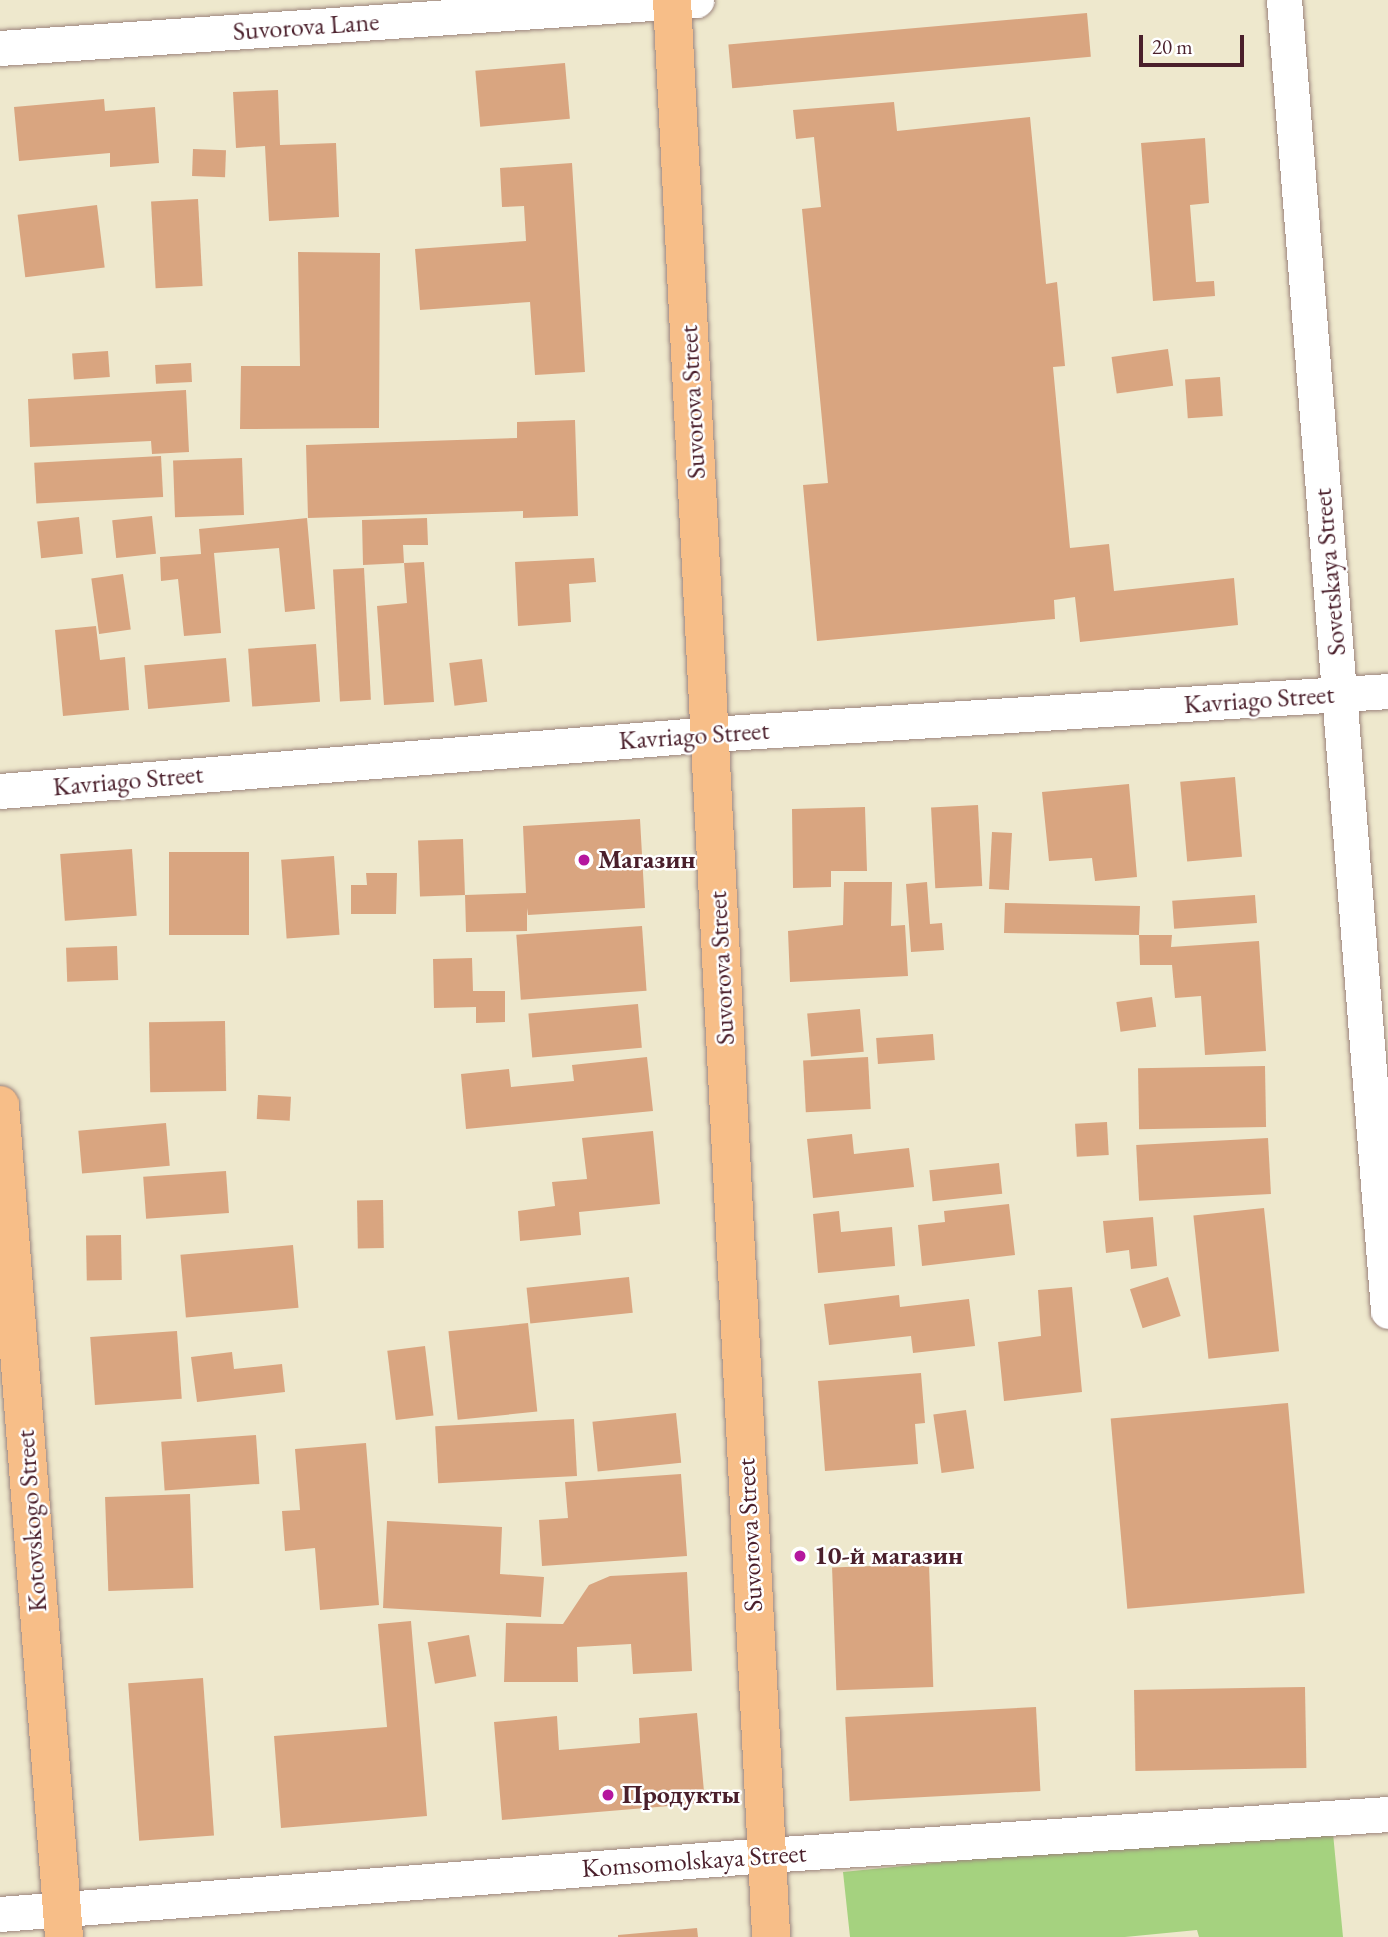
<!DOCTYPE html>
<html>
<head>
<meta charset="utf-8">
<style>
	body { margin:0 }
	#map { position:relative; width:1388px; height:1937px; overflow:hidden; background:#eee8cd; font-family:"EB Garamond",serif }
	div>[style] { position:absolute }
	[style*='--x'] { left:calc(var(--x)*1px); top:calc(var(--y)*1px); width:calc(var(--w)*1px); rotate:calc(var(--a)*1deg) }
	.green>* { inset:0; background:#a5d27f }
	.building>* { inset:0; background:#d9a580; transform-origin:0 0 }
	.roads { filter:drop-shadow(0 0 2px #9c847c) drop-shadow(0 0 2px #9c847c) }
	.minor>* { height:35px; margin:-17.5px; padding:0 17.5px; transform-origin:17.5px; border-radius:17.5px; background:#fff }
	.major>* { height:38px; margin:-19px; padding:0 19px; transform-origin:19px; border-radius:19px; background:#f7be88 }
	.dots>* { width:19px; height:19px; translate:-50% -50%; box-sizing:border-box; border:4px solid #fff; border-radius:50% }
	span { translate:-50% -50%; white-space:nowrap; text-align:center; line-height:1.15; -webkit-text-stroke:5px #fff; paint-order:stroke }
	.street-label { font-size:26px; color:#4a1f2b }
	.poi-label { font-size:26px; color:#4a1f2b; font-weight:700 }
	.left { translate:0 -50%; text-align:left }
	.scale { position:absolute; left:1139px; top:35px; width:105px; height:32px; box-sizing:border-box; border:4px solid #4a1f2b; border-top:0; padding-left:9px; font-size:21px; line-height:24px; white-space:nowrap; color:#4a1f2b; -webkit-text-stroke:5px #fff; paint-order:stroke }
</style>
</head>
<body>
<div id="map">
	<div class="green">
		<i style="clip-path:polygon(1332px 1823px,1343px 1937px,1199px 1937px,1197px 1930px,1125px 1937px,850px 1937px,843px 1872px)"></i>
	</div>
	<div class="building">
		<i style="left:1087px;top:13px;width:44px;height:360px;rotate:85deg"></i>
		<i style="left:565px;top:63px;width:56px;height:90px;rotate:85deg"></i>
		<i style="clip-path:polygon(278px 90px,280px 145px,336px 143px,339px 217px,269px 221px,265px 146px,236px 148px,233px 92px)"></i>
		<i style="clip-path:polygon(104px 99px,105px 111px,155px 107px,159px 163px,110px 167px,110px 153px,19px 161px,14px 107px)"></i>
		<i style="clip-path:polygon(894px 102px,897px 131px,1030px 117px,1046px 284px,1057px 282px,1065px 366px,1053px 367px,1070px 548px,1109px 544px,1114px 591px,1234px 578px,1238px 625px,1080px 642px,1075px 597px,1054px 600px,1055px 619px,817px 641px,803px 485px,828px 483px,802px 209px,821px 207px,814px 137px,796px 139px,793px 110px)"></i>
		<i style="clip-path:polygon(1205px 138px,1209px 203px,1190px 205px,1196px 282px,1214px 281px,1215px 296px,1153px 301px,1141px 143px)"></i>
		<i style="left:193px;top:149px;width:33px;height:27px;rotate:2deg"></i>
		<i style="clip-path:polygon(572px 163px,585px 372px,535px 375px,530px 302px,420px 310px,415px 249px,526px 241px,524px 206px,502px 207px,500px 168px)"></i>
		<i style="left:198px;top:199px;width:87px;height:47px;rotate:87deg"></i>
		<i style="left:97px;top:205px;width:63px;height:80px;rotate:83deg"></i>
		<i style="clip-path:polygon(298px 252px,380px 253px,379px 428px,240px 429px,241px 366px,300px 366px)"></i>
		<i style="left:1168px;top:349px;width:37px;height:57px;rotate:82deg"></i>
		<i style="left:108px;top:351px;width:26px;height:36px;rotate:86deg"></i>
		<i style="left:191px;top:363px;width:19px;height:36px;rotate:87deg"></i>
		<i style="left:1220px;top:377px;width:39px;height:35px;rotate:86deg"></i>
		<i style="clip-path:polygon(186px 390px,189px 452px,152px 454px,151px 441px,30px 447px,28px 399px)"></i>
		<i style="clip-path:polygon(575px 420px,578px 516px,523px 518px,523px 511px,308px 518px,306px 445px,517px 438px,517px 422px)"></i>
		<i style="left:161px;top:456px;width:41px;height:127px;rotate:87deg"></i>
		<i style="left:242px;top:458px;width:57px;height:69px;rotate:88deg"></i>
		<i style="left:152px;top:516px;width:38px;height:40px;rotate:84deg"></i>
		<i style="left:79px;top:517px;width:37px;height:42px;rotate:84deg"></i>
		<i style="clip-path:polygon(307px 518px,315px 609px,285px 612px,279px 548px,214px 553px,221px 633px,184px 636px,178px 579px,161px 581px,160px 557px,201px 554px,199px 529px)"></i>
		<i style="clip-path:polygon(427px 518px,428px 545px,403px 545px,404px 563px,363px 565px,362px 520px)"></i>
		<i style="clip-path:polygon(594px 558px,596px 582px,569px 584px,571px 622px,518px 626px,515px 562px)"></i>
		<i style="clip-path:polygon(424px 562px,434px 702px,384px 705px,377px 606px,407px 603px,404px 563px)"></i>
		<i style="left:364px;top:568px;width:132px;height:31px;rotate:87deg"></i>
		<i style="left:123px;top:574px;width:56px;height:32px;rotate:82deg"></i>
		<i style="clip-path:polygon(96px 626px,100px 660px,125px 657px,129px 710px,63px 716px,55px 630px)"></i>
		<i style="left:316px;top:644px;width:58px;height:68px;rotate:86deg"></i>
		<i style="left:226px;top:658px;width:44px;height:82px;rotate:85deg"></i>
		<i style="left:482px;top:659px;width:43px;height:33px;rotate:83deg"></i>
		<i style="left:1235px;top:777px;width:80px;height:55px;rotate:85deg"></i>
		<i style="clip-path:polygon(1129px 784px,1137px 877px,1095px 881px,1092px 858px,1049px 861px,1042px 792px)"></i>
		<i style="left:978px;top:805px;width:81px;height:47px;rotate:87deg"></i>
		<i style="clip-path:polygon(865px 807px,867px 871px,831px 871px,831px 887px,793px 888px,792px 809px)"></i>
		<i style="clip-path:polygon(640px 819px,645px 908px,528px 915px,527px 908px,527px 931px,466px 932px,465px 895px,526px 893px,523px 826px)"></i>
		<i style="left:992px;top:832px;width:20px;height:57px;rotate:3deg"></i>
		<i style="left:463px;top:839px;width:56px;height:45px;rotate:88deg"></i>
		<i style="left:132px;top:849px;width:67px;height:72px;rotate:86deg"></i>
		<i style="left:169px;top:852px;width:80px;height:83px"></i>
		<i style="left:334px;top:856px;width:79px;height:53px;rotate:86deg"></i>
		<i style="clip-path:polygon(366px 873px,397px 873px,396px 914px,351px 914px,351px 885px,367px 885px)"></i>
		<i style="clip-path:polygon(844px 882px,892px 882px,891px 926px,905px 925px,908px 976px,790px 982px,788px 931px,843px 925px)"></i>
		<i style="clip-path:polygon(927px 882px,930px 924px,942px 923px,944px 950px,911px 952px,906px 884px)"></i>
		<i style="left:1255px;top:895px;width:28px;height:83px;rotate:86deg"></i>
		<i style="clip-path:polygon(1005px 903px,1140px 906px,1139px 935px,1172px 935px,1171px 947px,1259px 941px,1266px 1051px,1205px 1055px,1201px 996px,1175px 998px,1172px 965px,1140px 965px,1139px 935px,1004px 933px)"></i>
		<i style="left:642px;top:926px;width:65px;height:126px;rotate:86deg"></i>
		<i style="left:117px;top:946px;width:34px;height:51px;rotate:88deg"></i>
		<i style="clip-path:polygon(472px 958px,473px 991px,505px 991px,505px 1022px,476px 1023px,476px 1007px,434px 1008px,433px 959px)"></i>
		<i style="left:1152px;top:997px;width:30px;height:36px;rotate:82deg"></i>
		<i style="left:638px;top:1004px;width:44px;height:110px;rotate:85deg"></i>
		<i style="left:860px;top:1009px;width:43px;height:53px;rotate:85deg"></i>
		<i style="left:225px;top:1021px;width:70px;height:76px;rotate:89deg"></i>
		<i style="left:933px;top:1034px;width:26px;height:57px;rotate:86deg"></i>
		<i style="clip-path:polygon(647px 1057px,653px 1111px,466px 1129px,461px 1074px,509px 1069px,511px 1087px,574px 1081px,572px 1065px)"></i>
		<i style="left:868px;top:1057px;width:52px;height:65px;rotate:87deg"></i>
		<i style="left:1265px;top:1066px;width:61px;height:127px;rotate:89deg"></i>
		<i style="left:258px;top:1095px;width:33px;height:24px;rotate:3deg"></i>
		<i style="left:1107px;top:1122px;width:33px;height:32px;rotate:87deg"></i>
		<i style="left:166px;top:1123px;width:43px;height:88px;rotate:85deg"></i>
		<i style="clip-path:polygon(653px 1131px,660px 1204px,579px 1212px,581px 1235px,520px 1241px,518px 1211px,555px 1206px,552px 1182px,587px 1179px,582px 1138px)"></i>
		<i style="clip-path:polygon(852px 1134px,854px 1154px,909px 1148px,914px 1187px,813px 1198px,807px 1139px)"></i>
		<i style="left:1268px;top:1138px;width:56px;height:132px;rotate:87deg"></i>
		<i style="left:999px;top:1163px;width:31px;height:70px;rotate:84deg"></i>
		<i style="left:226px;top:1171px;width:42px;height:83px;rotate:86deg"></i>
		<i style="left:383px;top:1200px;width:48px;height:26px;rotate:89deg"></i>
		<i style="clip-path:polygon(1009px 1204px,1015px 1255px,922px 1266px,918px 1225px,945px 1222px,944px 1211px)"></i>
		<i style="left:1264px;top:1208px;width:144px;height:71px;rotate:84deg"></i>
		<i style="clip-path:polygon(839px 1211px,841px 1232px,892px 1227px,895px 1266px,818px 1273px,813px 1214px)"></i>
		<i style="clip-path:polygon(1153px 1217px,1157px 1266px,1131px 1269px,1129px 1250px,1106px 1253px,1103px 1221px)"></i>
		<i style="left:121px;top:1235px;width:45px;height:35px;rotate:89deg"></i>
		<i style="left:293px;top:1245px;width:63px;height:113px;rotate:85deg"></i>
		<i style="left:629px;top:1277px;width:36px;height:103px;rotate:84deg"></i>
		<i style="left:1168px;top:1277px;width:41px;height:40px;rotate:72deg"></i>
		<i style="clip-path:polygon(1072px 1287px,1082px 1392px,1004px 1401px,998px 1342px,1041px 1336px,1038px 1290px)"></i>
		<i style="clip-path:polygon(899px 1295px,900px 1307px,969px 1299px,975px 1346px,913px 1353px,911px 1336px,829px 1345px,824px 1304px)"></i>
		<i style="left:528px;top:1323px;width:89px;height:80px;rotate:84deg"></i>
		<i style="left:177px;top:1331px;width:68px;height:87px;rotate:86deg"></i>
		<i style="left:425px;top:1346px;width:70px;height:38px;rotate:83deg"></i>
		<i style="clip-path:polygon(232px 1352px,234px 1369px,282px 1364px,285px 1392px,197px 1402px,191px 1357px)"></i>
		<i style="clip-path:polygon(921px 1373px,925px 1423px,915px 1424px,918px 1464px,825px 1471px,818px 1381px)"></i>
		<i style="left:1288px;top:1403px;width:191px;height:178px;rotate:85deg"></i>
		<i style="left:966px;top:1410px;width:59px;height:33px;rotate:82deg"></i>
		<i style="left:676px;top:1413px;width:50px;height:84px;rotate:84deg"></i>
		<i style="left:574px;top:1419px;width:57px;height:139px;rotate:87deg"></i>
		<i style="left:256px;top:1435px;width:49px;height:95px;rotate:86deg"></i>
		<i style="clip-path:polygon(366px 1443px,379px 1605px,320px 1610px,315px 1548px,285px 1551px,282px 1511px,300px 1510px,295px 1449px)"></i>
		<i style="clip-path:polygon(681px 1474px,687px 1556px,542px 1566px,539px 1520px,568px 1518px,565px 1482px)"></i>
		<i style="left:190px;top:1494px;width:94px;height:85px;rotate:88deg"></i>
		<i style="clip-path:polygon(387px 1521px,502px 1527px,500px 1574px,544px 1577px,541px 1617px,383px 1608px)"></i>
		<i style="left:929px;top:1564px;width:123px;height:97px;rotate:88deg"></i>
		<i style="clip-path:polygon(687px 1572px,692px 1671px,633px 1674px,631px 1644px,577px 1647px,578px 1682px,504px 1682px,506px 1623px,563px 1624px,589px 1585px,610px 1576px)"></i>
		<i style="clip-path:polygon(411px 1621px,427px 1816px,281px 1828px,274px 1736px,387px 1727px,378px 1624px)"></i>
		<i style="left:469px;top:1635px;width:42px;height:42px;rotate:80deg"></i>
		<i style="left:203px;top:1678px;width:158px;height:75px;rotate:86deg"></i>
		<i style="left:1305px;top:1687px;width:81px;height:171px;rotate:89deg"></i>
		<i style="left:1036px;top:1707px;width:84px;height:191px;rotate:87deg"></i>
		<i style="clip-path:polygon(697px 1713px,705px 1803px,502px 1820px,494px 1722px,557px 1716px,559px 1750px,640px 1743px,639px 1718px)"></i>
		<i style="clip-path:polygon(697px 1928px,698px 1937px,618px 1937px,618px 1935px)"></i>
	</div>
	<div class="roads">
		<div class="minor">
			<i style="--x:1284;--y:0;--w:1315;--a:85.46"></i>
			<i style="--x:0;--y:48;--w:698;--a:-3.95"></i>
			<i style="--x:0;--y:791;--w:713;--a:-4.58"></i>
			<i style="--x:711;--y:734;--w:678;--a:-3.63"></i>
			<i style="--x:0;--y:1914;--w:768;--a:-4.4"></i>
			<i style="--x:766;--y:1855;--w:623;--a:-3.77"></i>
		</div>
		<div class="major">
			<i style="--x:672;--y:0;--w:1940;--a:87.07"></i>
			<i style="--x:0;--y:1105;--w:834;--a:85.6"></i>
		</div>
	</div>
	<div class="dots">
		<i style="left:584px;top:860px;background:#b5179e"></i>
		<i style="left:800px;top:1556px;background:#b5179e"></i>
		<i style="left:608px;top:1795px;background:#b5179e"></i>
	</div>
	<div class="street-label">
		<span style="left:306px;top:27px;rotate:-4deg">Suvorova Lane</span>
		<span style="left:693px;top:402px;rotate:-93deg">Suvorova Street</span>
		<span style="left:1330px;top:572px;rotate:-95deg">Sovetskaya Street</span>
		<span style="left:1259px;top:700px;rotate:-4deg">Kavriago Street</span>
		<span style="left:694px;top:736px;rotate:-4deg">Kavriago Street</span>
		<span style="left:128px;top:781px;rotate:-5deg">Kavriago Street</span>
		<span style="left:722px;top:968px;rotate:-93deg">Suvorova Street</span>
		<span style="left:32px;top:1521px;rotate:-94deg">Kotovskogo Street</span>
		<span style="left:750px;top:1535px;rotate:-93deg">Suvorova Street</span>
		<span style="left:694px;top:1861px;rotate:-4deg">Komsomolskaya Street</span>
	</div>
	<div class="poi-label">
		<span class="left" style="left:598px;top:860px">Магазин</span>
		<span class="left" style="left:814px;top:1556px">10-й магазин</span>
		<span class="left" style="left:622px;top:1795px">Продукты</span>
	</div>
	<div class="scale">20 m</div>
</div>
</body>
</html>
